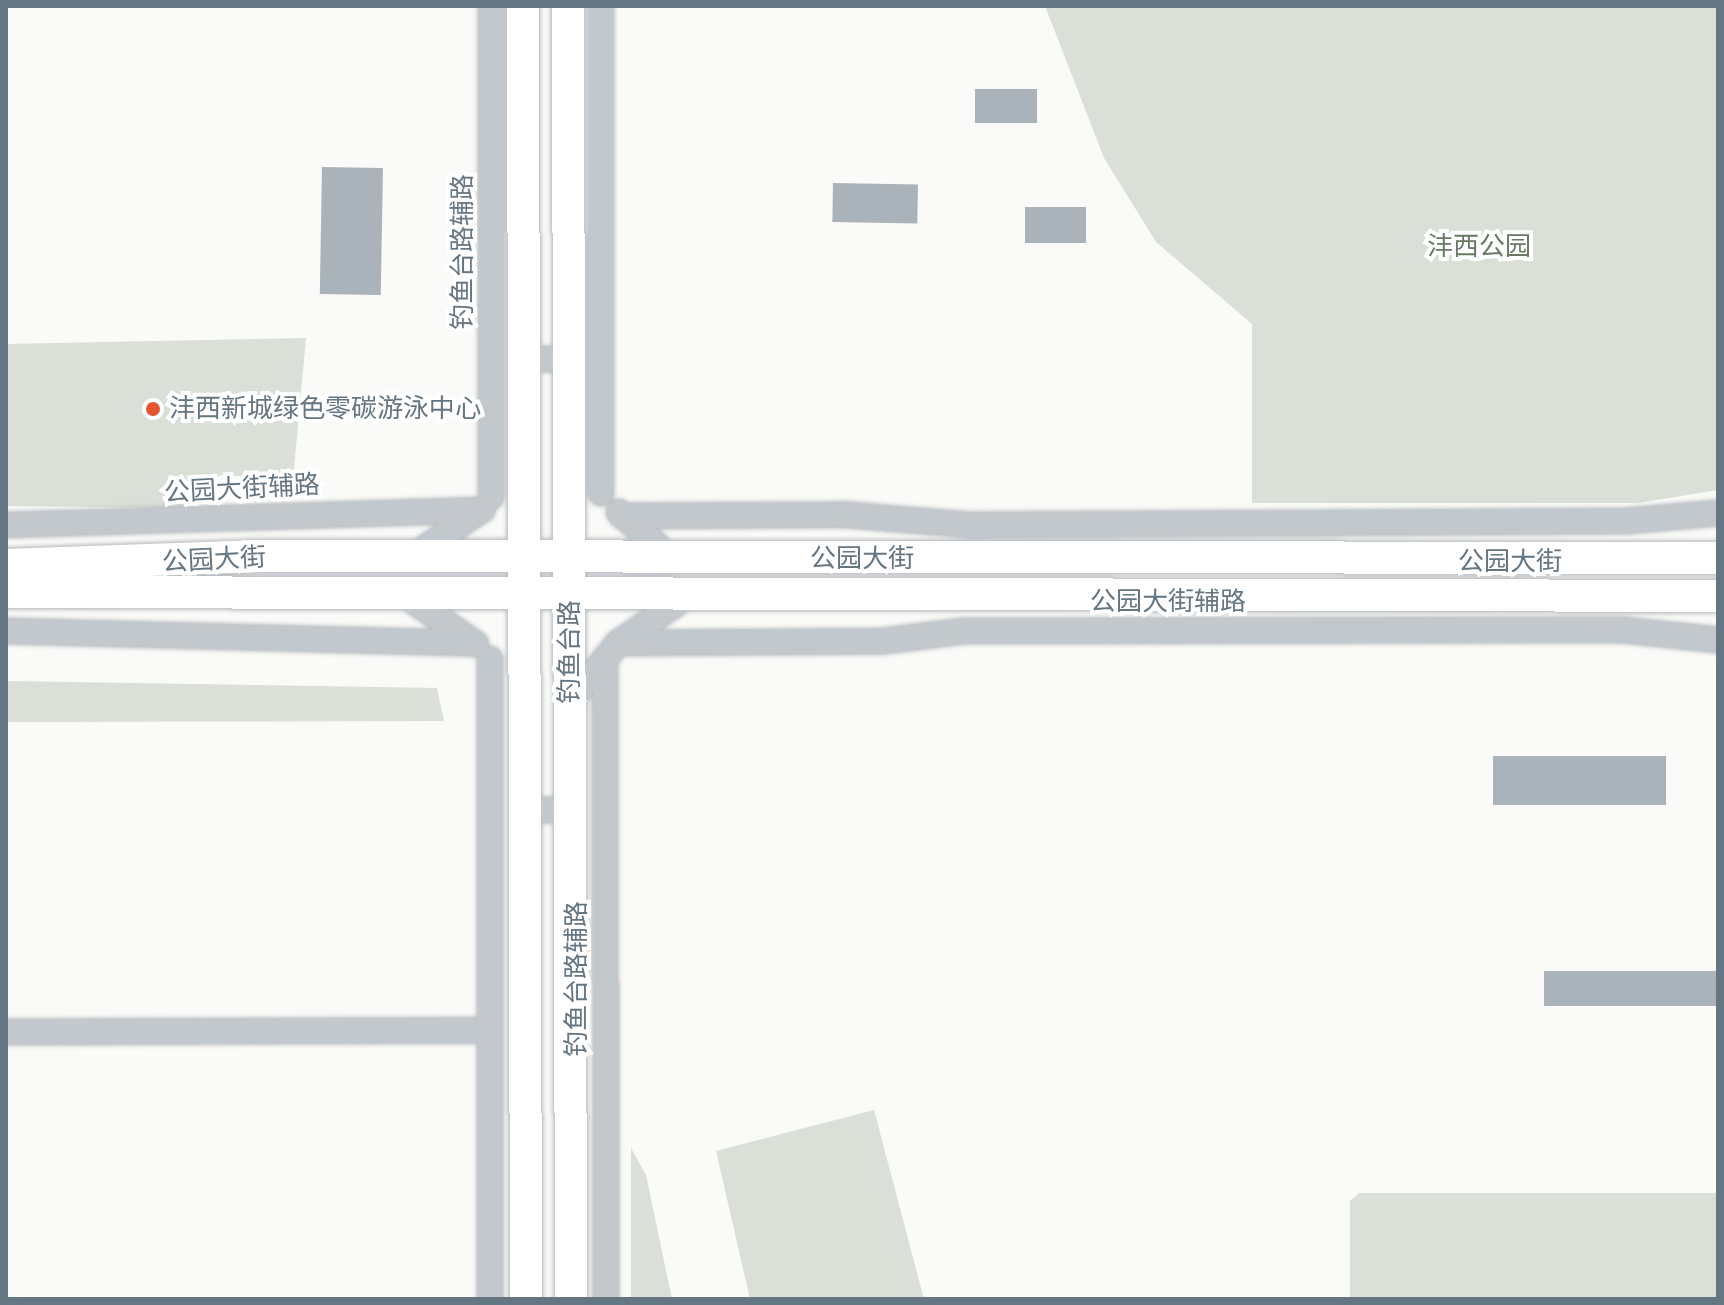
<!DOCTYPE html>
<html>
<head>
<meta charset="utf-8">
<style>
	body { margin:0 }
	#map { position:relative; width:1724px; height:1305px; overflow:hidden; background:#fafaf8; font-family:Karla,"Noto Sans SC",sans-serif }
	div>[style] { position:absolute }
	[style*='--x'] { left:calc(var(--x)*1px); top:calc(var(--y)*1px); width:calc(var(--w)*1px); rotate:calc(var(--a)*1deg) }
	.green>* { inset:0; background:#dadfd7 }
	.building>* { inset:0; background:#aab3b9; transform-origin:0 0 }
	.roads { filter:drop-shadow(0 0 2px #b5babe) drop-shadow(0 0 2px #b5babe) }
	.minor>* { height:24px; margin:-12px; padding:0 12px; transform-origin:12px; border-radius:12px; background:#c3c8cc }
	.major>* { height:32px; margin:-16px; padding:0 16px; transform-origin:16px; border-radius:16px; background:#fff }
	.dots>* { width:22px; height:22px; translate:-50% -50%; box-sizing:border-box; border:4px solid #fff; border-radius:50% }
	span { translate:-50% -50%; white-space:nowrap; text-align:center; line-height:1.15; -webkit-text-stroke:8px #fff; paint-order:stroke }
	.park-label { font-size:26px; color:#687a64 }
	.street-label { font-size:26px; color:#657683 }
	.poi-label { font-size:26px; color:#657683 }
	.left { translate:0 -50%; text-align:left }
	.frame { position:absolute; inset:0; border:8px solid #657683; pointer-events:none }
</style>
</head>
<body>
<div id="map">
	<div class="green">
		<i style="clip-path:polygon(1045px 6px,1718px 6px,1718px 490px,1638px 503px,1252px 503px,1252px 324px,1156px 242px,1104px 158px)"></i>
		<i style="clip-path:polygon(306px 338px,293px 479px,220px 475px,183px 508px,6px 506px,6px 344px)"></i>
		<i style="clip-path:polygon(6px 681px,437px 688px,444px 721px,6px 722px)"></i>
		<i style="clip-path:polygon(874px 1110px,924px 1299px,750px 1299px,716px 1151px)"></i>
		<i style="clip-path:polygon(631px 1148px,646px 1175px,672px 1299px,631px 1299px)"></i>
		<i style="clip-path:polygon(1359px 1193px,1718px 1193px,1718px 1299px,1350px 1299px,1350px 1201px)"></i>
	</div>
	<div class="building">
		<i style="left:975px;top:89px;width:62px;height:34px"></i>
		<i style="left:322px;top:167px;width:61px;height:127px;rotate:1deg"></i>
		<i style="left:833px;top:183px;width:85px;height:39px;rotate:1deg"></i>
		<i style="left:1025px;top:207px;width:61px;height:36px"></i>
		<i style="left:1493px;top:756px;width:173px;height:49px"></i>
		<i style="left:1544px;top:971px;width:174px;height:35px"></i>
	</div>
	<div class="roads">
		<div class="minor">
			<i style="--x:491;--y:6;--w:491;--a:90"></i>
			<i style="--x:601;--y:6;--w:487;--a:90"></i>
			<i style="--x:524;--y:359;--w:45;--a:0"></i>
			<i style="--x:619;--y:512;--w:69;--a:41.5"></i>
			<i style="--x:622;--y:516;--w:226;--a:-0.3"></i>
			<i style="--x:848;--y:515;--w:121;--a:4.7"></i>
			<i style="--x:969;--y:525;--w:657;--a:-0.35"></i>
			<i style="--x:1626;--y:521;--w:92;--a:-5"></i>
			<i style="--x:6;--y:525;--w:476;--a:-1.8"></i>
			<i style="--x:413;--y:556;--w:84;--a:-33.9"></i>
			<i style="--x:409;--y:598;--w:81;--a:34.5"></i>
			<i style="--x:6;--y:631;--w:469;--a:1.5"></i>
			<i style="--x:618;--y:643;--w:266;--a:-0.4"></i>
			<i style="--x:884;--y:641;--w:80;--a:-7.2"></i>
			<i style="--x:963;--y:631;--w:660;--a:-0.09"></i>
			<i style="--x:1623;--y:630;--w:96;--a:6"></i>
			<i style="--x:490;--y:659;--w:640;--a:90"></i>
			<i style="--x:605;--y:659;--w:640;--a:89.91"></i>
			<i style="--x:570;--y:702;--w:76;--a:-50.9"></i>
			<i style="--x:618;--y:643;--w:86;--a:-34.1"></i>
			<i style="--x:525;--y:810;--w:45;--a:0"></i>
			<i style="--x:6;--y:1032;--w:484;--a:-0.2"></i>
		</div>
		<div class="major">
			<i style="--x:523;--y:6;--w:1293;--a:89.87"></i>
			<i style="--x:568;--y:6;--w:1293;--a:89.87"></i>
			<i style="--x:6;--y:565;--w:255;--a:-2"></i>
			<i style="--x:261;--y:556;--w:1457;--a:0.08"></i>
			<i style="--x:6;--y:592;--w:1712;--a:0.13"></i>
		</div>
	</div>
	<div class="dots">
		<i style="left:153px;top:409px;background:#e4572e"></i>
	</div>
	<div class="park-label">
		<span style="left:1479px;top:247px">沣西公园</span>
	</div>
	<div class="street-label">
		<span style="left:463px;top:252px;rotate:-90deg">钓鱼台路辅路</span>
		<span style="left:242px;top:489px;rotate:-3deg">公园大街辅路</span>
		<span style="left:862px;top:559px">公园大街</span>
		<span style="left:214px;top:560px;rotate:-3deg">公园大街</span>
		<span style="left:1510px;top:562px">公园大街</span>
		<span style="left:1168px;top:602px">公园大街辅路</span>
		<span style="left:570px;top:652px;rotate:-90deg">钓鱼台路</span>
		<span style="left:577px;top:979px;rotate:-90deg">钓鱼台路辅路</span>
	</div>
	<div class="poi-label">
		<span class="left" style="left:169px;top:409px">沣西新城绿色零碳游泳中心</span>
	</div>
	<div class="frame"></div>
</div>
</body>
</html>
